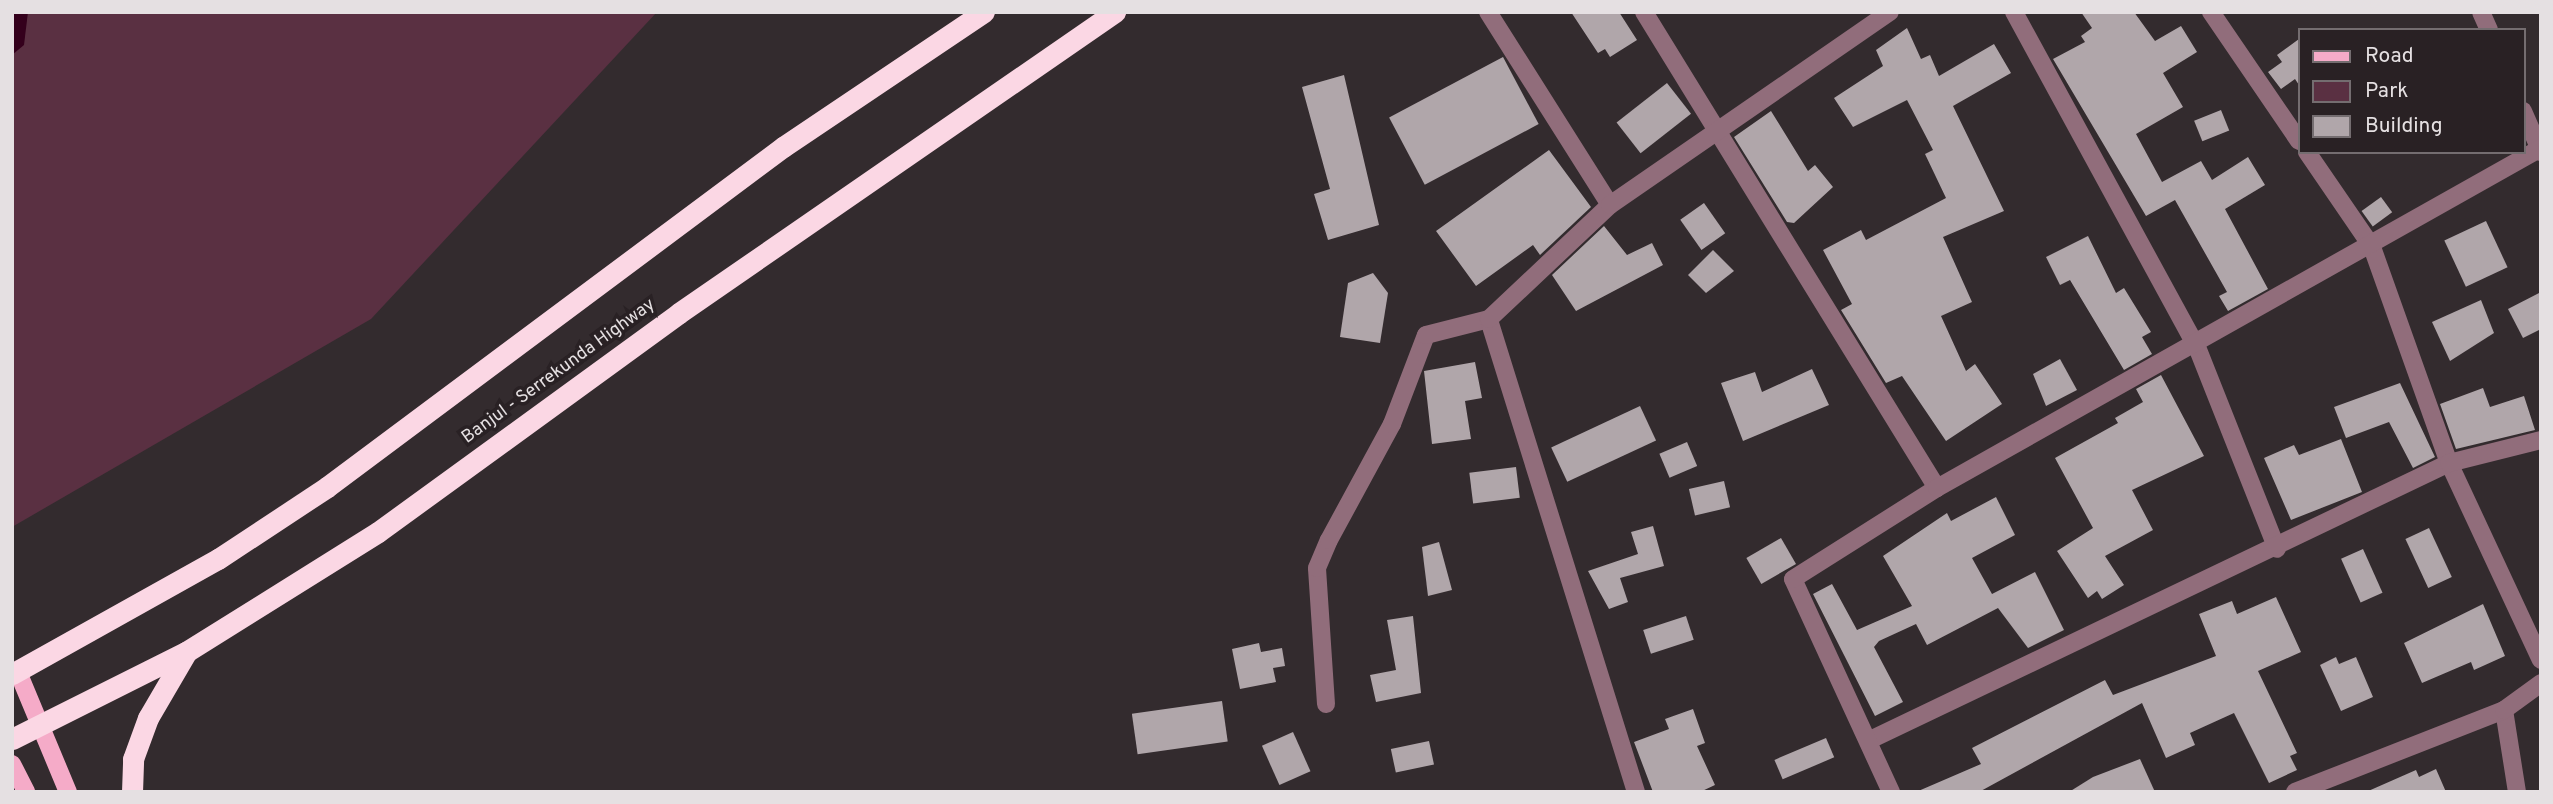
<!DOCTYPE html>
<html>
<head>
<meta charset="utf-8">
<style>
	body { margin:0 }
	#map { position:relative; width:2553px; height:804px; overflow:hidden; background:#332b2e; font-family:Overpass,sans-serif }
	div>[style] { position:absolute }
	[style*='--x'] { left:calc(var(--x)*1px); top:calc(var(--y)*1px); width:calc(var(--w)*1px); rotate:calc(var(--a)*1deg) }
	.green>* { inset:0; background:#5a3042 }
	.water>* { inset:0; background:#34001c }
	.building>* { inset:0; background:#b0a6aa; transform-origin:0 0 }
	.minor>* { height:18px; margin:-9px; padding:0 9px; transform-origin:9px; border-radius:9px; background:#916d7b }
	.major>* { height:18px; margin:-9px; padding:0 9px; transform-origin:9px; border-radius:9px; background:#f5abc8 }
	.highway>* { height:21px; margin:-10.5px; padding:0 10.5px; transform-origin:10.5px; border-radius:10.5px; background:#fbd7e4 }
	span { translate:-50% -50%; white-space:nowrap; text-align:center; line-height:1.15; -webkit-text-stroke:7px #292124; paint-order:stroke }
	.street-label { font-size:18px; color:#e5e0e2 }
	.frame { position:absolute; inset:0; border:14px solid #e5e0e2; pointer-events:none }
	.legend { position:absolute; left:2298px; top:28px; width:228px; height:126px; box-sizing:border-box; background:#292124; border:2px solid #746d70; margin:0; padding:9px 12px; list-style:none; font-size:21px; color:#e5e0e2 }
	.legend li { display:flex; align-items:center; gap:14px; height:35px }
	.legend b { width:35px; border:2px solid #746d70 }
</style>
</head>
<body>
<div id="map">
	<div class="green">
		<i style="clip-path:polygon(12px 12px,657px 12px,371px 319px,12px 527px)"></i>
	</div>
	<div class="water">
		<i style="clip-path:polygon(12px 12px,28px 12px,24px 45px,12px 55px)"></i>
	</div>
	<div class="building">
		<i style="clip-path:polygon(1571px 12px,1619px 12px,1637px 40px,1610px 57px,1605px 49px,1598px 53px)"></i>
		<i style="clip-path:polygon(2081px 12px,2134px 12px,2155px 41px,2181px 26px,2197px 52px,2163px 73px,2183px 107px,2136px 134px,2162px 182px,2201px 161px,2212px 180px,2248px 157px,2265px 185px,2225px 209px,2268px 289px,2228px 311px,2219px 296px,2227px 292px,2175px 200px,2146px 216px,2053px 59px,2085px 42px,2081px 36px,2092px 28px)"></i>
		<i style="clip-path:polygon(1907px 28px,1921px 59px,1930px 55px,1939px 76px,1994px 44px,2011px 73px,1953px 106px,2004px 211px,1943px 237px,1972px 302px,1941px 316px,1966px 371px,1975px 364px,2002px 404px,1946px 441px,1902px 376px,1886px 383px,1841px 310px,1852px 304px,1823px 250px,1861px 230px,1866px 240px,1946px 198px,1925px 154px,1933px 150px,1907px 100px,1853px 127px,1834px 98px,1883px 66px,1876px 50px)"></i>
		<i style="clip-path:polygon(2299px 39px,2299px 85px,2295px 79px,2281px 89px,2268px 72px,2282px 62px,2277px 55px)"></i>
		<i style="left:1503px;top:57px;width:76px;height:129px;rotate:62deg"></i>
		<i style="clip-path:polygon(1344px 75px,1379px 225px,1328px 240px,1314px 194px,1330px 189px,1302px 87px)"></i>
		<i style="left:1667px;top:83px;width:39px;height:64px;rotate:52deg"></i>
		<i style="left:2221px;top:110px;width:22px;height:29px;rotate:68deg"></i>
		<i style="clip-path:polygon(1771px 111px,1808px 171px,1815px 165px,1833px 187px,1794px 223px,1787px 222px,1734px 137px)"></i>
		<i style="clip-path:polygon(1549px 150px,1591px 207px,1540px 255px,1533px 245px,1476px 286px,1436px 231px)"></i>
		<i style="left:2381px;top:197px;width:19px;height:24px;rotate:54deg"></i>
		<i style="left:1704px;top:203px;width:37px;height:29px;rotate:55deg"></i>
		<i style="left:2486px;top:221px;width:51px;height:46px;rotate:65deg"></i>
		<i style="clip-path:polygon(1604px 226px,1627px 255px,1652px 243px,1663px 265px,1576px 311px,1552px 275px)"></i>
		<i style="clip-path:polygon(2088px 236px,2116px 293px,2124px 288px,2151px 332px,2142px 337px,2152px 354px,2124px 370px,2070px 280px,2060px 285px,2046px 257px)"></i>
		<i style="clip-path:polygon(1713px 250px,1734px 271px,1706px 293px,1688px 275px)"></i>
		<i style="clip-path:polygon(1373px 273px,1388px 293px,1380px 343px,1340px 337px,1348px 283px)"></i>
		<i style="clip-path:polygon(2541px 292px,2541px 329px,2523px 338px,2508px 309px)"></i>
		<i style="clip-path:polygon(2481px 300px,2494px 333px,2450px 361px,2432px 322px)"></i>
		<i style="clip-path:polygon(2060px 359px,2077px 390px,2046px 406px,2033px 374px)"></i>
		<i style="clip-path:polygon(1475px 362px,1482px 398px,1465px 401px,1471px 439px,1432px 444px,1424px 371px)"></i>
		<i style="clip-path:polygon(1812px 369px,1829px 405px,1743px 441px,1721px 383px,1755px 372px,1762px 392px)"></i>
		<i style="clip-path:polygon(2161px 375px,2204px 456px,2132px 490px,2153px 530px,2105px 556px,2124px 585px,2102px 599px,2097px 591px,2088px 598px,2057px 551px,2093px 528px,2055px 458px,2118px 423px,2115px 418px,2143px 402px,2136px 389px)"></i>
		<i style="clip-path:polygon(2400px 383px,2435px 457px,2413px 468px,2389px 422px,2346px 438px,2334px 407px)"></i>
		<i style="clip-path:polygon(2483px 388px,2490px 407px,2524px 396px,2535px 430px,2456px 449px,2440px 404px)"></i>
		<i style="left:1640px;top:406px;width:38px;height:98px;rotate:65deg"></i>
		<i style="clip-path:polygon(2341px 439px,2362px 492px,2291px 520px,2264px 458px,2294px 445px,2299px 455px)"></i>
		<i style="left:1687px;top:442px;width:26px;height:30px;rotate:67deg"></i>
		<i style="left:1516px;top:467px;width:31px;height:47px;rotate:83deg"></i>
		<i style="left:1724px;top:481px;width:27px;height:36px;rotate:77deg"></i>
		<i style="clip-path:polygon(1996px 497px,2015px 535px,1972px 558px,1992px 594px,2035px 572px,2064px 630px,2028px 648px,1998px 608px,1927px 645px,1916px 624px,1879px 641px,1874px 647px,1903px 702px,1875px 716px,1813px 594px,1832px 584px,1857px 630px,1912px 606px,1883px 556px,1947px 513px,1951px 521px)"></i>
		<i style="clip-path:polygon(1653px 526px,1664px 566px,1620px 578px,1628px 602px,1609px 609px,1588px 571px,1638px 554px,1631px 532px)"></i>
		<i style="left:2429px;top:528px;width:54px;height:26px;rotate:65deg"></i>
		<i style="left:1781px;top:538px;width:30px;height:40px;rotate:60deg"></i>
		<i style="clip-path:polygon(1439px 542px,1452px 590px,1428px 596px,1422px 547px)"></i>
		<i style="left:2363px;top:549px;width:48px;height:24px;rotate:66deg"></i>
		<i style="clip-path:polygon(2276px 597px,2301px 652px,2258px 671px,2297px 753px,2290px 756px,2297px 770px,2269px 783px,2234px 713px,2190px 733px,2195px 745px,2166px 758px,2142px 703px,1979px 792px,1916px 792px,1981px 764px,1972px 748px,2105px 680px,2113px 695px,2216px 656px,2199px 614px,2232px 601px,2237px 614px)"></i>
		<i style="clip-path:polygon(2483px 604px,2505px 656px,2474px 670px,2471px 662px,2422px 683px,2404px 643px)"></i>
		<i style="clip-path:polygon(1413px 616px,1421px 693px,1376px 702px,1370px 675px,1396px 670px,1387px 620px)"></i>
		<i style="left:1686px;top:616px;width:25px;height:45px;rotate:72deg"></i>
		<i style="clip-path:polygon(1259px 643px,1261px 652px,1282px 648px,1285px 666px,1273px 668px,1276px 682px,1240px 689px,1232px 649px)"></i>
		<i style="clip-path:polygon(2336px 657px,2339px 664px,2356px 657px,2373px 697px,2341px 711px,2320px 665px)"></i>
		<i style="left:1222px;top:701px;width:41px;height:91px;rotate:82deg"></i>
		<i style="clip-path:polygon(1693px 709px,1705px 743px,1697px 746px,1715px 785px,1700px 792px,1653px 792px,1634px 742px,1669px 729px,1665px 719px)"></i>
		<i style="left:1293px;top:732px;width:43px;height:34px;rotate:66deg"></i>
		<i style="left:1826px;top:738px;width:21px;height:56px;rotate:67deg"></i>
		<i style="left:1429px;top:741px;width:24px;height:39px;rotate:78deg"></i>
		<i style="clip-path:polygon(2140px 759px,2155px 792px,2069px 792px,2093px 777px)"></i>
		<i style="clip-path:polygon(2436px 769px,2446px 792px,2366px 792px,2416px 770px,2419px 777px)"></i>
	</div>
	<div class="minor">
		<i style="--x:1488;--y:12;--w:228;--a:57.7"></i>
		<i style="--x:1644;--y:12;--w:559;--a:58.39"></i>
		<i style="--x:2014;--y:12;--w:382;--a:61.4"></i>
		<i style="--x:2197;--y:347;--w:217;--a:68.4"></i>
		<i style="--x:2211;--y:12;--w:156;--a:55.7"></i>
		<i style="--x:2481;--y:12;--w:20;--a:66"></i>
		<i style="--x:2523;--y:111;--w:45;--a:66.3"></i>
		<i style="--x:2307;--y:152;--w:115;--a:55.6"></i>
		<i style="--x:2372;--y:247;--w:229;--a:70.4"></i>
		<i style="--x:2449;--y:463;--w:217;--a:65"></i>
		<i style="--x:1326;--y:704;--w:136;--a:-93.8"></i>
		<i style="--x:1317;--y:568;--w:30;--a:-67"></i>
		<i style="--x:1329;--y:540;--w:132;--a:-61.5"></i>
		<i style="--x:1392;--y:424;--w:95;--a:-69.1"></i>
		<i style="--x:1426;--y:335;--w:65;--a:-14.3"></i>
		<i style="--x:2504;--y:710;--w:83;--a:81"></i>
		<i style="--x:1872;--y:739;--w:640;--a:-25.56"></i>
		<i style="--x:2449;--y:463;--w:95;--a:-14"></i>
		<i style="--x:1636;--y:792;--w:495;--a:-107.3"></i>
		<i style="--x:1489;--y:319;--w:166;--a:-43.3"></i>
		<i style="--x:1610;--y:205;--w:340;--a:-34.6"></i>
		<i style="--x:1891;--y:792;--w:234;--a:-114.7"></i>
		<i style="--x:1793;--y:579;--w:170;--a:-32.3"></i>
		<i style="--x:1937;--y:488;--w:691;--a:-29.38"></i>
		<i style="--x:2295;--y:792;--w:225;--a:-21.4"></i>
		<i style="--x:2504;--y:710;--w:46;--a:-36.1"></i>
	</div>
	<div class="major">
		<i style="--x:18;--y:672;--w:130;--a:67.4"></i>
		<i style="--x:12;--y:764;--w:31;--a:63"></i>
	</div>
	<div class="highway">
		<i style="--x:12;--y:674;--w:236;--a:-29.2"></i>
		<i style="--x:218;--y:559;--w:131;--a:-33.4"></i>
		<i style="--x:327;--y:487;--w:569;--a:-36.71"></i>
		<i style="--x:783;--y:147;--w:242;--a:-33.9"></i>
		<i style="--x:12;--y:739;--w:195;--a:-26.6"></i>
		<i style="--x:186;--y:652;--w:226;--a:-32"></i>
		<i style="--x:378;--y:532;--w:372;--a:-36"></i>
		<i style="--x:679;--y:313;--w:530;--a:-34.62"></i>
		<i style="--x:132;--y:792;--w:33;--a:-88"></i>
		<i style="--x:133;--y:759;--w:44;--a:-69.9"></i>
		<i style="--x:148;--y:718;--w:75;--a:-59.7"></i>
	</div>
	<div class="street-label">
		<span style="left:559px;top:372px;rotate:-36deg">Banjul - Serrekunda Highway</span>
	</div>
	<div class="frame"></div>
	<ul class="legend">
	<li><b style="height:9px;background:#f5abc8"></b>Road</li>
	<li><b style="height:19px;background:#5a3042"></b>Park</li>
	<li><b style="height:19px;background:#b0a6aa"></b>Building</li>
	</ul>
</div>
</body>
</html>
